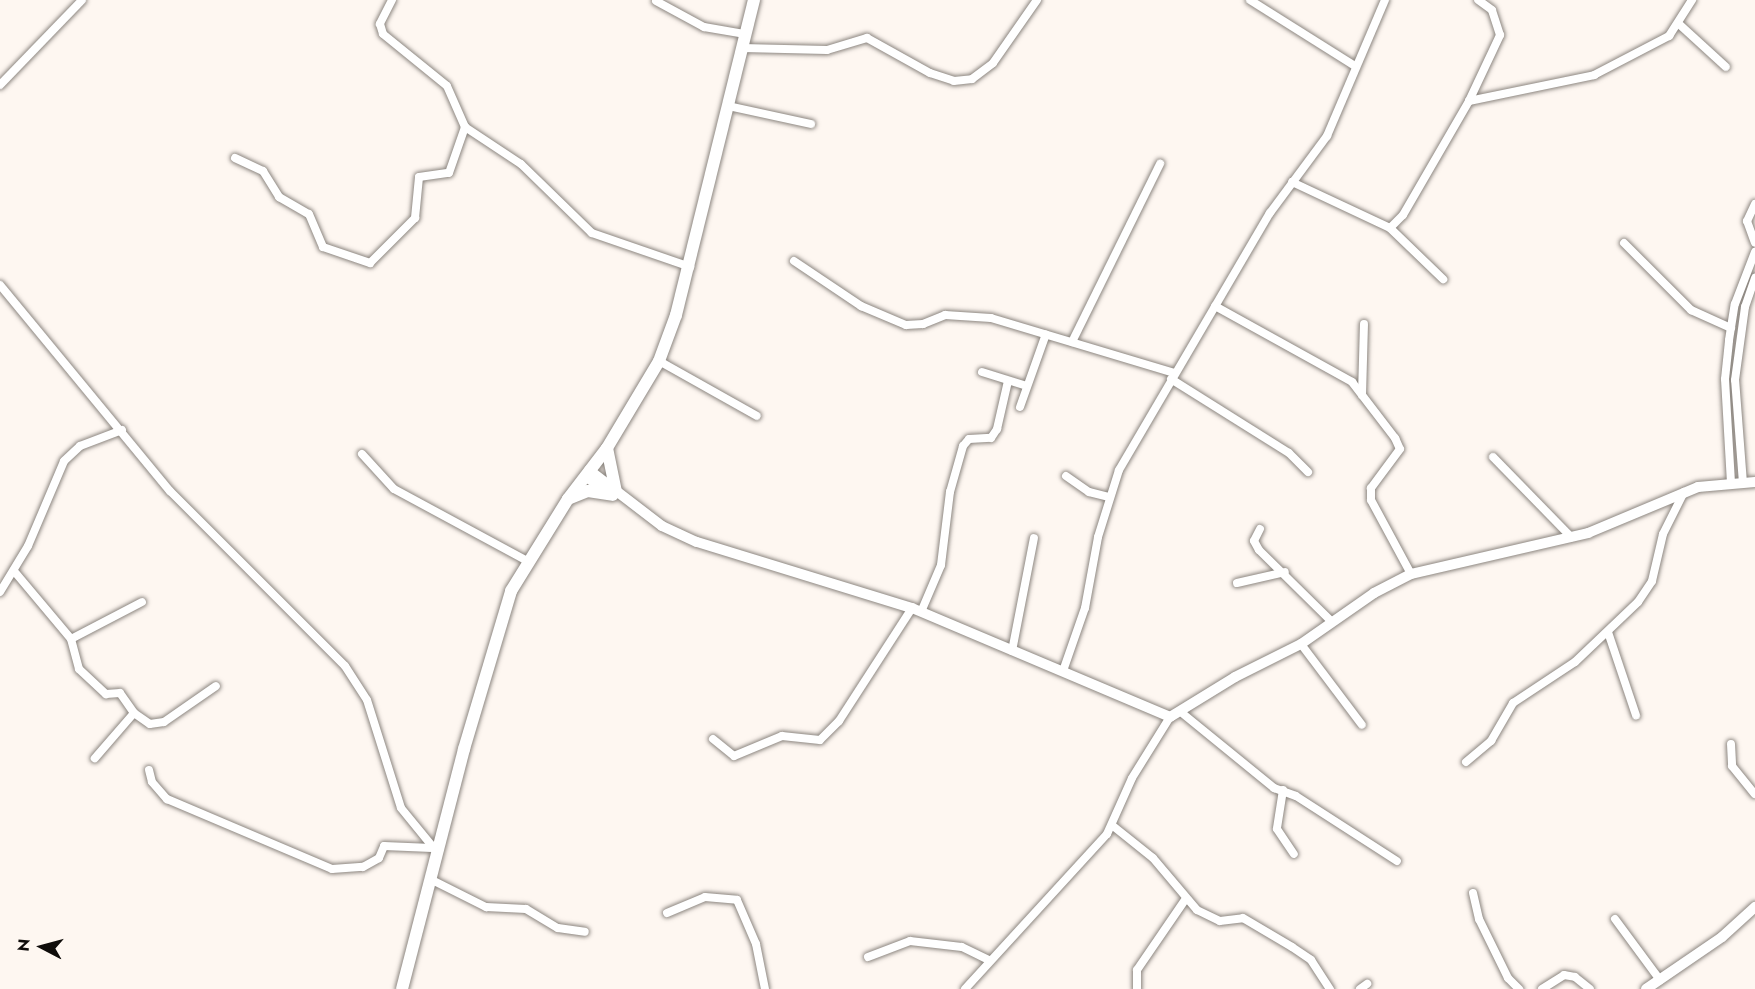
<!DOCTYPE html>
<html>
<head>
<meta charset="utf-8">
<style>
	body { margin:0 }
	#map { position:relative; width:1755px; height:989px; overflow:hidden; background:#fef7f1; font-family:Jost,sans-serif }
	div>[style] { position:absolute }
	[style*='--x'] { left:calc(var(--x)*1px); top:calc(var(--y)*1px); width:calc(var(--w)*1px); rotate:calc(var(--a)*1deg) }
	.roads { filter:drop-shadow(0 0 2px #8c8680) drop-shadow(0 0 2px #8c8680) }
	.street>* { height:8px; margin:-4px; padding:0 4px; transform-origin:4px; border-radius:4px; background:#fff }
	.secondary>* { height:10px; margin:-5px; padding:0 5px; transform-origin:5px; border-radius:5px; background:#fff }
	.primary>* { height:12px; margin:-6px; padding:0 6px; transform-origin:6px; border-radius:6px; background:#fff }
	span { translate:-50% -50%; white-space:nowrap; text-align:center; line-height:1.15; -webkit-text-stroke:4.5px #fef7f1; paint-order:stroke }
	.north { position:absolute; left:12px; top:917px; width:60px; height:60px; -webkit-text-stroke:4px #fef7f1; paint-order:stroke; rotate:276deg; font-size:16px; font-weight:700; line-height:24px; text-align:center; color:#0f0c0a }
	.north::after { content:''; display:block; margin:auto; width:21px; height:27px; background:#0f0c0a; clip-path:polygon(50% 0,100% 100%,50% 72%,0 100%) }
</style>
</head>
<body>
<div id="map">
	<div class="roads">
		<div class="street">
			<i style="--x:392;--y:0;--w:27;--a:117"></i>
			<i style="--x:380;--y:24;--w:10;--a:73"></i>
			<i style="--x:383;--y:34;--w:82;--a:39.1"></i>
			<i style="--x:447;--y:86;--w:45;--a:66.3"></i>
			<i style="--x:465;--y:127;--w:67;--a:33.5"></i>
			<i style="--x:521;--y:164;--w:99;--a:44.2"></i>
			<i style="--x:592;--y:233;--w:104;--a:19.1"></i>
			<i style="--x:1250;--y:0;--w:124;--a:32.2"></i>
			<i style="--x:656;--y:1;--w:55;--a:28.4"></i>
			<i style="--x:704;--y:27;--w:42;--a:9.7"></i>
			<i style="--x:1680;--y:25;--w:62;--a:42.4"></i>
			<i style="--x:742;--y:48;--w:85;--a:1.3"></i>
			<i style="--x:827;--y:50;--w:42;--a:-16.7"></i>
			<i style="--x:867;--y:38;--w:72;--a:29.1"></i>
			<i style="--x:930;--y:73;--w:25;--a:18"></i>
			<i style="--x:954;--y:81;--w:18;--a:-6"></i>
			<i style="--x:972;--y:79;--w:26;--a:-37"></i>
			<i style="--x:993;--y:63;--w:77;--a:-55.1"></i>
			<i style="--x:0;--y:85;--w:118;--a:-46"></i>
			<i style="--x:1469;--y:101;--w:73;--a:-64.8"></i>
			<i style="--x:1500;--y:35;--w:26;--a:-108"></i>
			<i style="--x:1492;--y:10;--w:17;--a:-144"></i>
			<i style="--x:728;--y:106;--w:85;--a:12.2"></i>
			<i style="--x:235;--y:158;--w:31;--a:25"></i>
			<i style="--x:263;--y:171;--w:31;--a:58"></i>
			<i style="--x:279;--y:197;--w:34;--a:30"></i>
			<i style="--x:309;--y:214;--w:36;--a:67"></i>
			<i style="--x:323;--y:247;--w:50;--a:18.8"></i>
			<i style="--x:370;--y:263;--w:64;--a:-45"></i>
			<i style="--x:415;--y:218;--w:41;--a:-84.4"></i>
			<i style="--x:419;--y:177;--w:30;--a:-8"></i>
			<i style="--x:449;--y:173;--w:49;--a:-70.8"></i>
			<i style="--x:1292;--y:182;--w:108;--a:25.1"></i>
			<i style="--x:1390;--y:228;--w:74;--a:43.9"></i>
			<i style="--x:1755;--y:204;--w:19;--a:115"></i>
			<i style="--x:1747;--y:221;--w:23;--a:70"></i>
			<i style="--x:1390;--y:228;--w:18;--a:-45"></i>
			<i style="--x:1403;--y:215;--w:132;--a:-59.9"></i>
			<i style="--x:1469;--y:101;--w:128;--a:-11.7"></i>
			<i style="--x:1594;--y:75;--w:85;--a:-27.5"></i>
			<i style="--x:1669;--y:36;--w:43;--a:-57.4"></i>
			<i style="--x:1624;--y:243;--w:95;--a:45"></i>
			<i style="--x:1691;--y:310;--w:44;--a:24.2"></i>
			<i style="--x:794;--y:261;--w:81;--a:33.9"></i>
			<i style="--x:861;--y:306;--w:49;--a:22.9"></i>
			<i style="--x:906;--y:325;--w:17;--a:-3"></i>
			<i style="--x:923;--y:324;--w:24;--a:-22"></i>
			<i style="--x:945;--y:315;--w:46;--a:3.7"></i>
			<i style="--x:991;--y:318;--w:191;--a:16.7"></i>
			<i style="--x:0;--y:285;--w:267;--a:50.5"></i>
			<i style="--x:170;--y:491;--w:247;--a:45"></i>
			<i style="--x:345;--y:666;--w:40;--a:57.1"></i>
			<i style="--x:367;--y:700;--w:113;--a:72.5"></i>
			<i style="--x:401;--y:808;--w:57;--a:50.7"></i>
			<i style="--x:1215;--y:306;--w:157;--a:29"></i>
			<i style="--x:1352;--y:382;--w:71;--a:52.5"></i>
			<i style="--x:1395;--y:438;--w:12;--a:66"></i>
			<i style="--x:1400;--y:449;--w:49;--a:126.6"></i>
			<i style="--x:1371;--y:488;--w:12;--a:90"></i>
			<i style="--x:1371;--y:500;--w:84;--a:61.6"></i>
			<i style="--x:1072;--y:342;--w:199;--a:-63.7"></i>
			<i style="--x:659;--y:361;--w:112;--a:29.3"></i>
			<i style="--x:982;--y:372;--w:47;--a:17.3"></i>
			<i style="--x:1171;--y:379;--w:139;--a:32.1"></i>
			<i style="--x:1289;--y:453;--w:27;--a:45"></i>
			<i style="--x:1362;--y:395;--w:71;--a:-88.4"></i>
			<i style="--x:1020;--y:407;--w:77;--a:-70.4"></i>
			<i style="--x:362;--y:454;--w:47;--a:47.6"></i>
			<i style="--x:394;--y:489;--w:151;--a:28.4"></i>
			<i style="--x:1493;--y:457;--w:112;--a:45.7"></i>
			<i style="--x:1066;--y:476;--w:28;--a:35"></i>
			<i style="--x:1089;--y:492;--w:21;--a:14"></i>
			<i style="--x:1731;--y:483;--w:104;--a:-93.3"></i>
			<i style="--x:1725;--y:379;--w:39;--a:-84"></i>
			<i style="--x:1729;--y:340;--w:36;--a:-81"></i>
			<i style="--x:1735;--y:304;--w:56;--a:-69"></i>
			<i style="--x:1743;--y:483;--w:103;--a:-94.4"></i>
			<i style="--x:1735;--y:380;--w:74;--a:-82.2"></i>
			<i style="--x:1745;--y:307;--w:31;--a:-71"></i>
			<i style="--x:1260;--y:529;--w:13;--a:117"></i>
			<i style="--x:1254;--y:541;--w:10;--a:61"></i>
			<i style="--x:1259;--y:550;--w:101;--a:44.6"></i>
			<i style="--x:14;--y:571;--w:89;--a:50"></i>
			<i style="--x:71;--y:639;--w:80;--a:-27.5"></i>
			<i style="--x:1237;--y:583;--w:49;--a:-12.9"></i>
			<i style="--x:0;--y:592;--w:54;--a:-58.7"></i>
			<i style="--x:28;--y:546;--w:92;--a:-67"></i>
			<i style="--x:64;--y:461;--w:22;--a:-43"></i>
			<i style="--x:80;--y:446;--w:45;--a:-20.9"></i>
			<i style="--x:921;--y:612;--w:51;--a:-66.9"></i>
			<i style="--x:941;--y:565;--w:74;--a:-83"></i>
			<i style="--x:950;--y:492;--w:48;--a:-74.2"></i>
			<i style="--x:963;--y:446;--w:9;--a:-49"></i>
			<i style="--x:969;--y:439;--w:22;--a:-3"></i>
			<i style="--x:991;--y:438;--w:11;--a:-56"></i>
			<i style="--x:997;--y:429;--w:49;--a:-77.1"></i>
			<i style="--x:1608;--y:632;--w:88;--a:71.4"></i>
			<i style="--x:71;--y:639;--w:31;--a:75"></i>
			<i style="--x:79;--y:669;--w:37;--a:43"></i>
			<i style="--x:106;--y:694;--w:14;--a:-4"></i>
			<i style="--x:120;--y:693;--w:24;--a:55"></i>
			<i style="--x:134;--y:713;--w:60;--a:130.9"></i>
			<i style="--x:1301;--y:644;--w:101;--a:53"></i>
			<i style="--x:1012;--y:651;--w:115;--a:-79"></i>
			<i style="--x:1063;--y:671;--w:67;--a:-70.8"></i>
			<i style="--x:1085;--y:608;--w:72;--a:-79.6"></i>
			<i style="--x:1098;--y:537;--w:70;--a:-72.6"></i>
			<i style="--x:1119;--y:470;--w:298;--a:-59.6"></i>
			<i style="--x:1270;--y:213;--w:96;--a:-53.5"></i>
			<i style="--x:1327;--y:136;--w:148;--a:-66.9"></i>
			<i style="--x:134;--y:713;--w:19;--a:35"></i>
			<i style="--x:150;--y:724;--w:14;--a:-8"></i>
			<i style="--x:164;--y:722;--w:63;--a:-34.7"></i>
			<i style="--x:1182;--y:713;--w:119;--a:39.2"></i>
			<i style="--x:1274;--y:788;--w:23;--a:20"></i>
			<i style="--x:1296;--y:796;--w:120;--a:32.8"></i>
			<i style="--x:713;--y:739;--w:27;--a:39"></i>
			<i style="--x:734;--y:756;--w:52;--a:-22.6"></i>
			<i style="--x:782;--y:736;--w:38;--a:6"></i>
			<i style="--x:820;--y:740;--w:27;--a:-45"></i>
			<i style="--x:839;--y:721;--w:135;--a:-57.1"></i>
			<i style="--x:1731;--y:744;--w:22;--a:87"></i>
			<i style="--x:1732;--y:766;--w:36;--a:51"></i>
			<i style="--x:1466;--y:762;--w:33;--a:-40"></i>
			<i style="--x:1491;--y:741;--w:44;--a:-59.9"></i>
			<i style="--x:1513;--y:703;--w:74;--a:-33.5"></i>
			<i style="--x:1575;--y:662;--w:87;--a:-43.6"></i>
			<i style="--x:1638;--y:602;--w:25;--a:-56"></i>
			<i style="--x:1652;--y:581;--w:48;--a:-76.8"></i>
			<i style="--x:1663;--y:534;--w:47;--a:-63.4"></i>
			<i style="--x:149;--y:770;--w:12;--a:76"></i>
			<i style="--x:152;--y:782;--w:23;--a:49"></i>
			<i style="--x:167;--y:799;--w:179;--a:23"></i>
			<i style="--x:332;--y:869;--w:31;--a:-4"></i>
			<i style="--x:363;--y:867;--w:18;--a:-29"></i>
			<i style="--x:379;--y:858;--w:13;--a:-67"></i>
			<i style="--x:384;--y:846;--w:48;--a:2.4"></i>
			<i style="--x:1283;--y:790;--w:39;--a:99"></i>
			<i style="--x:1277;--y:829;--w:30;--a:56"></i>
			<i style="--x:1113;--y:826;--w:51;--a:38.7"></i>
			<i style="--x:1153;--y:858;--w:68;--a:49.8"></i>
			<i style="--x:1197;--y:910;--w:25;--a:26"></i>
			<i style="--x:1220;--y:921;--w:23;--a:-7"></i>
			<i style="--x:1243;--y:918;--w:57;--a:30.6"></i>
			<i style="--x:1292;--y:947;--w:23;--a:34"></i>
			<i style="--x:1311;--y:960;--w:35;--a:57"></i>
			<i style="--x:430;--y:879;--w:63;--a:26.6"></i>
			<i style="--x:486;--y:907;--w:40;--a:2.9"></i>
			<i style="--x:526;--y:909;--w:37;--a:31"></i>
			<i style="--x:558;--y:928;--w:27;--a:8"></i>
			<i style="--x:1473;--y:893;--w:27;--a:77"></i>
			<i style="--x:1479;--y:919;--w:66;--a:63.8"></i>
			<i style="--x:1508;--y:978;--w:16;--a:45"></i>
			<i style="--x:667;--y:913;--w:41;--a:-22.8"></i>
			<i style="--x:705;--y:897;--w:32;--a:5"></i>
			<i style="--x:737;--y:900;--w:48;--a:66.6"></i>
			<i style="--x:756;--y:944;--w:46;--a:78.7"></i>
			<i style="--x:1615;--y:919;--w:76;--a:53.6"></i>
			<i style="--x:868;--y:957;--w:45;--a:-20.9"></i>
			<i style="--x:910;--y:941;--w:52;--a:6.6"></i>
			<i style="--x:962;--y:947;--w:30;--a:26"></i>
			<i style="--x:965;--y:989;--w:210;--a:-47.5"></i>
			<i style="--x:1107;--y:834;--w:61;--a:-65.9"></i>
			<i style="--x:1132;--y:778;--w:72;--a:-58.1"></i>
			<i style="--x:1137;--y:989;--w:19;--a:-90"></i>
			<i style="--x:1137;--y:970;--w:85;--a:-55.6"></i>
			<i style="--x:1360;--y:989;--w:9;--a:-36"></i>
			<i style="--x:1542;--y:989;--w:26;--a:-32"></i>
			<i style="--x:1564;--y:975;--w:11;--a:10"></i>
			<i style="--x:1575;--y:977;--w:19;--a:39"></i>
		</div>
		<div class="secondary">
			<i style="--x:589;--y:470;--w:92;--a:37.5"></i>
			<i style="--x:662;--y:526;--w:38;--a:25"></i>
			<i style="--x:697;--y:542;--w:225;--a:17.1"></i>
			<i style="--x:912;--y:608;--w:280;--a:22.9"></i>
			<i style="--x:1170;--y:717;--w:76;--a:-31.6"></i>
			<i style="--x:1235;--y:677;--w:74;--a:-26.6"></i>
			<i style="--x:1301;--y:644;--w:89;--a:-34.9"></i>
			<i style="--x:1374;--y:593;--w:42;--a:-27.2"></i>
			<i style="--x:1411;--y:574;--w:182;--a:-13"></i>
			<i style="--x:1588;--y:533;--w:119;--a:-22.7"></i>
			<i style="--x:1698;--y:487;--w:57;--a:-5"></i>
			<i style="--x:585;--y:476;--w:29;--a:35"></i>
			<i style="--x:1646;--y:989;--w:92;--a:-34.4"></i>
			<i style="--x:1722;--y:937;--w:45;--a:-42.3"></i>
		</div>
		<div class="primary">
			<i style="--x:607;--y:448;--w:45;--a:78.4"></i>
			<i style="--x:568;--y:499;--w:22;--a:-22"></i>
			<i style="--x:588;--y:491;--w:25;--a:9"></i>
			<i style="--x:402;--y:989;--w:248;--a:-75.5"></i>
			<i style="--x:464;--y:749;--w:165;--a:-73.4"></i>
			<i style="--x:511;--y:591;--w:108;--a:-58.2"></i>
			<i style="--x:568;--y:499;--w:64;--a:-52.6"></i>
			<i style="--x:607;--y:448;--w:101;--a:-59.1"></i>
			<i style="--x:659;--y:361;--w:49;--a:-69.7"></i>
			<i style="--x:676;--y:315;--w:325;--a:-76.1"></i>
		</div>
	</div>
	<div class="north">N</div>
</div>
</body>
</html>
